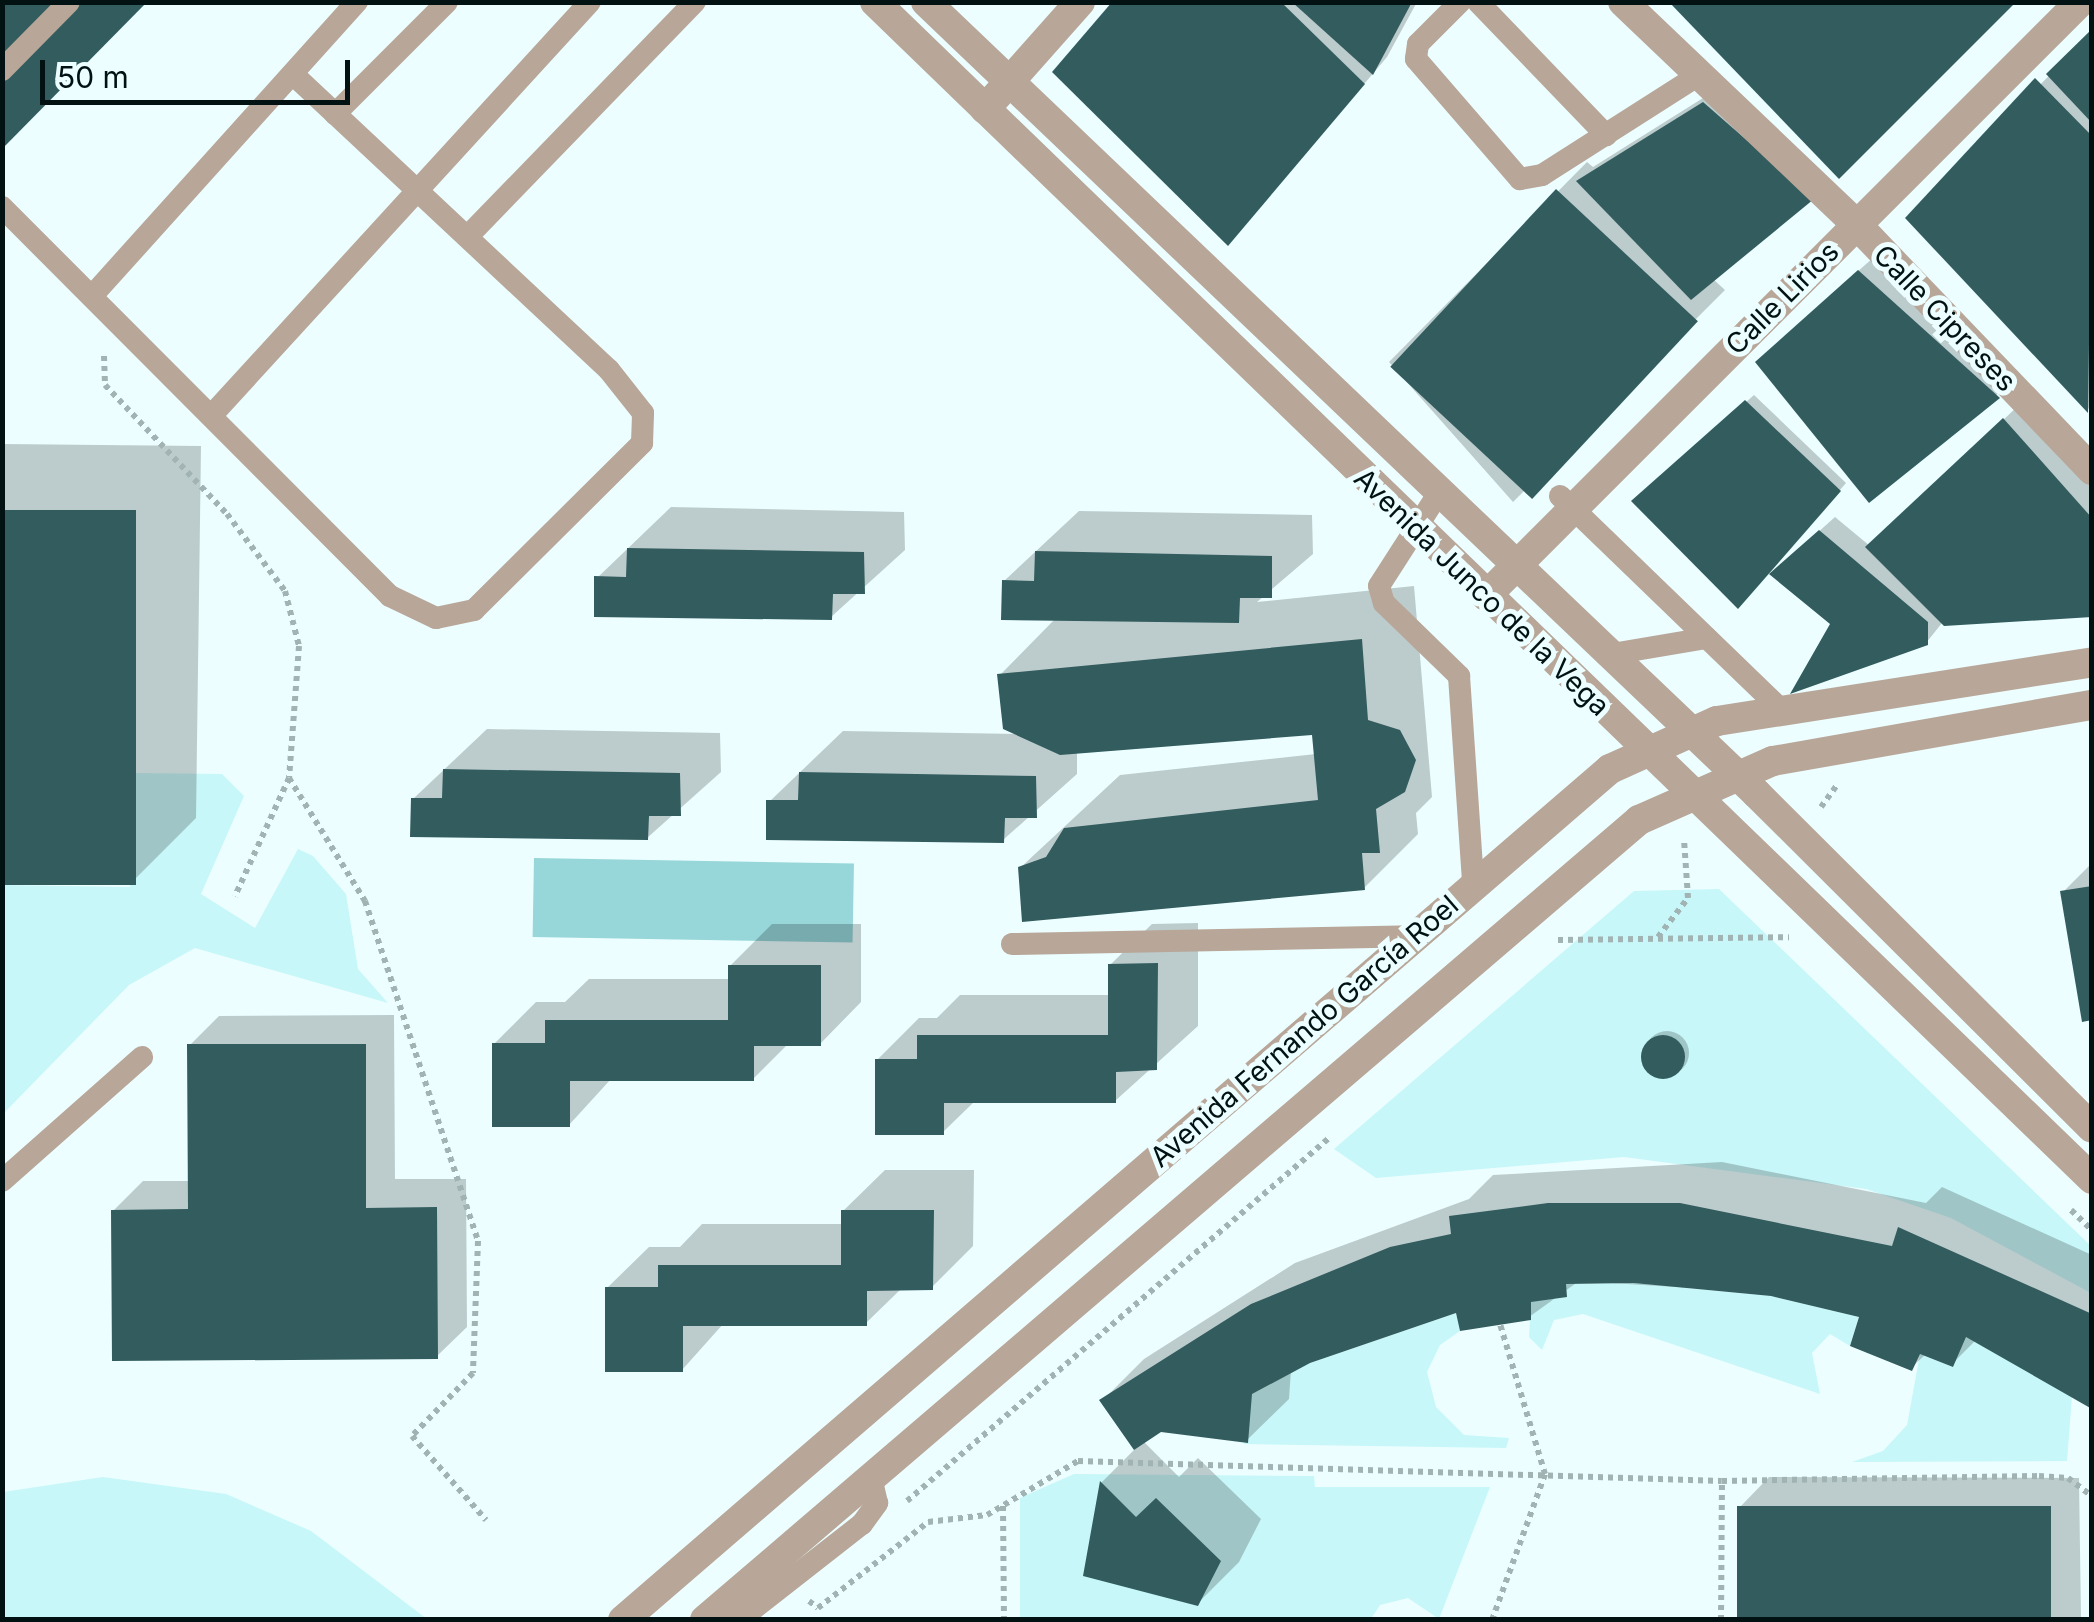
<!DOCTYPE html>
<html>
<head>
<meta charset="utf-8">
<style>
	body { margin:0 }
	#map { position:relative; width:2094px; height:1622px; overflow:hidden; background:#ecfeff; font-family:Inter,sans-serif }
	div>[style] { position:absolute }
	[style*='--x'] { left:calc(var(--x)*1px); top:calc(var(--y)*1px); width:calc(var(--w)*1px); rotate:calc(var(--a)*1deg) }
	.green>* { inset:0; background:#c7f7f9 }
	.water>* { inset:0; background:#97d6d9; transform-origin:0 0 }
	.shadow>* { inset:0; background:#0003 }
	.round { border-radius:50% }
	.building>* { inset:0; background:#325c5e; transform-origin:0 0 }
	.path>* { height:6px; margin-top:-3px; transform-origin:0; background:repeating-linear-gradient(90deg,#a2b3b4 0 5px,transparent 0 10px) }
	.service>* { height:22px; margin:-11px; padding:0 11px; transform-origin:11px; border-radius:11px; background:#b8a698 }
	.minor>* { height:30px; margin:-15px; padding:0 15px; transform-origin:15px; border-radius:15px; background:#b8a698 }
	.tertiary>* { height:30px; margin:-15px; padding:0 15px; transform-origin:15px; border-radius:15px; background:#b8a698 }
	span { translate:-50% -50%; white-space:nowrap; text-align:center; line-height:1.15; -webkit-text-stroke:10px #ecfeff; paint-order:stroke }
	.street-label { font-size:28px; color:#021213 }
	.frame { position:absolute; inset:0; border:5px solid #021213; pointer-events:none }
	.scale { position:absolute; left:40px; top:60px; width:310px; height:45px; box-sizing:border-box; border:5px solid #021213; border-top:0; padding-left:12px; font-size:30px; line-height:35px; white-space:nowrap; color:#021213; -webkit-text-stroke:8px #ecfeff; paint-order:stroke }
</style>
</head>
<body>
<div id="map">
	<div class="green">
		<i style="clip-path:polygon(132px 773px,222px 774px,244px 796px,201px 894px,255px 928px,298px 849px,313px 856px,346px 894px,358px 969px,388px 1003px,195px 948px,129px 985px,3px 1114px,3px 885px,130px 887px)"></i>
		<i style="clip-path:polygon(1719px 889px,2091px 1246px,2091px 1293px,1951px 1218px,1866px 1189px,1624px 1157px,1376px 1178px,1334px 1149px,1634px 891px)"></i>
		<i style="clip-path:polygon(1634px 1283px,1771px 1296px,1859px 1317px,1850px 1346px,1830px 1334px,1812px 1353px,1820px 1394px,1583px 1314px,1554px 1320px,1542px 1350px,1529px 1337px,1531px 1302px,1566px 1284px)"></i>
		<i style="clip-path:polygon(1456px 1313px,1460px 1331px,1440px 1345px,1427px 1372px,1436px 1407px,1464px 1435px,1509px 1438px,1506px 1448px,1244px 1444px,1252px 1394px,1310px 1363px)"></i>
		<i style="clip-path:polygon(1966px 1337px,2072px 1396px,2067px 1461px,1852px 1462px,1883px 1451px,1907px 1425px,1920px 1354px,1953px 1367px)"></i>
		<i style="clip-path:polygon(1074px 1474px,1314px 1476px,1315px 1487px,1490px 1487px,1439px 1619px,1408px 1598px,1380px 1605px,1371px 1619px,1020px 1619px,1020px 1498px)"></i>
		<i style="clip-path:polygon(103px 1477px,226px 1494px,311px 1531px,427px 1619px,3px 1619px,3px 1492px)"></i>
	</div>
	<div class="water">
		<i style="left:534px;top:858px;width:320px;height:79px;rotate:1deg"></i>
	</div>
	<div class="shadow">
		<i style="clip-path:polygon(1115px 2px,1417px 2px,1387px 57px,1243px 227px)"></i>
		<i style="clip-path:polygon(2092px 32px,2092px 406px,2088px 409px,1909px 218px)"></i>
		<i style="clip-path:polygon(1719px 88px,1826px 183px,1713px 279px,1725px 290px,1513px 502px,1389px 362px,1587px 162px,1593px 167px)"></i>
		<i style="clip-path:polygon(1874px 257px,2013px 381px,1869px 500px,1773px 347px)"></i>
		<i style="clip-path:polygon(1754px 395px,1846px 483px,1745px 599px,1641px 495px)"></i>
		<i style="clip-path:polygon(2019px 405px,2092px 486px,2092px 614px,1942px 623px,1926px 643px,1833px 623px,1787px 560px,1835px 517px,1870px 546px)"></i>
		<i style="clip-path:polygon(2px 444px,201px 446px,196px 818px,130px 884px,2px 883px)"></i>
		<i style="clip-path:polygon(671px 507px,904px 512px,905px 550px,831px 617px,597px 578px)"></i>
		<i style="clip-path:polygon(1079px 511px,1312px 515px,1313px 554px,1257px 602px,1414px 586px,1432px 797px,1416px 813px,1418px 834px,1364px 888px,1020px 868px,1120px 775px,1316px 754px,1314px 733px,1077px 751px,1077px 774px,1003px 840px,769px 802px,843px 731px,1020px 734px,1000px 675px,1056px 618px,1004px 581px)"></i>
		<i style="clip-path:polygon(487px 729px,720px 733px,721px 772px,647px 838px,413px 799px)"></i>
		<i style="clip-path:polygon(2092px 863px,2092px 1018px,2063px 892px)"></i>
		<i style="clip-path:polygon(1198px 923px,1198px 1026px,1115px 1101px,975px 1101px,943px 1132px,877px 1060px,919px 1018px,937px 1018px,960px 995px,1110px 995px,1110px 965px,1152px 924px)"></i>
		<i style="clip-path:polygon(772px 924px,861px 924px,861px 1002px,820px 1044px,788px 1044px,753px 1079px,611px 1079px,569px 1125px,494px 1044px,536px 1002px,565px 1002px,589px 979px,730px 979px,730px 966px)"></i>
		<i style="clip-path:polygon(394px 1015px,395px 1179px,466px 1179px,467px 1327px,437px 1356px,113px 1211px,143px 1181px,191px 1181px,190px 1045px,219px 1016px)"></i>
		<i class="round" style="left:1645px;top:1031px;width:44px;height:44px"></i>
		<i style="clip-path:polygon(1722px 1162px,1926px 1203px,1942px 1187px,2092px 1255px,2092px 1406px,1976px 1340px,1952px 1364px,1926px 1354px,1911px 1368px,1862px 1315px,1772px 1293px,1579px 1281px,1529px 1317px,1458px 1310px,1308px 1360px,1291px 1370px,1289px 1399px,1247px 1440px,1161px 1429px,1143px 1441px,1179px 1477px,1198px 1458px,1261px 1519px,1239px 1562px,1198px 1603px,1086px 1574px,1102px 1482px,1136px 1448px,1102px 1401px,1144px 1359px,1295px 1263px,1469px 1199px,1493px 1175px)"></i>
		<i style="clip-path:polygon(885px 1170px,974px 1170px,973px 1246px,932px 1287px,902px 1288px,866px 1323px,724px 1323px,682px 1370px,607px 1288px,649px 1247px,680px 1247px,702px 1224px,843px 1224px,843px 1211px)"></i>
		<i style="clip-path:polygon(1769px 1477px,2079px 1478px,2081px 1620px,1739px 1620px,1740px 1507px)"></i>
	</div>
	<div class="building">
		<i style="clip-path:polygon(2px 2px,147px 2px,2px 149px)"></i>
		<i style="clip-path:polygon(1112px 2px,1281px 2px,1365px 84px,1228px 246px,1052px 72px)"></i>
		<i style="clip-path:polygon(1292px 2px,1412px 2px,1373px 75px)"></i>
		<i style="clip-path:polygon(1669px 2px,2016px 2px,1839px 179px)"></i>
		<i style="clip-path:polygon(2092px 29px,2092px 123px,2046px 74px)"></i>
		<i style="clip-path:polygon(2035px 78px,2092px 136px,2088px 413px,1905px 218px)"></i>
		<i style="clip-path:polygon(1703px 102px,1814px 199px,1691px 300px,1576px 181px)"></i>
		<i style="left:1556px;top:189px;width:194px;height:243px;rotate:43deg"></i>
		<i style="clip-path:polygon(1858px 270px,2000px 398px,1869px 503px,1755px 362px)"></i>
		<i style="clip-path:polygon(1745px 400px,1841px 491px,1738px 609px,1631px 501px)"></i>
		<i style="clip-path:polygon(2003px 418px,2092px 518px,2092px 617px,1944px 626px,1865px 547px)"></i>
		<i style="left:2px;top:510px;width:134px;height:375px"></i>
		<i style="clip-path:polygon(1819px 530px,1928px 622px,1928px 645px,1790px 694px,1830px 624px,1769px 574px)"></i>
		<i style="clip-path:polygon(627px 548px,864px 552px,865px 594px,833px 594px,832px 620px,594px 617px,594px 576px,626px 577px)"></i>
		<i style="clip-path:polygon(1035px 551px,1272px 556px,1272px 598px,1240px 598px,1239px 623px,1001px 620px,1002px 580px,1034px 581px)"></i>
		<i style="clip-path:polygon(1362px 639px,1368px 720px,1400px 730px,1416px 760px,1405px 792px,1376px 809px,1380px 853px,1362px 853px,1365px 890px,1022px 922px,1018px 867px,1046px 857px,1064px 828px,1318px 800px,1312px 735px,1060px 755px,1003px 729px,997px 674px)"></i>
		<i style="clip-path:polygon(443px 769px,680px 773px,681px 816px,649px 816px,648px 840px,410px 837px,411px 798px,442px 798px)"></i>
		<i style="clip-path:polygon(799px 772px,1036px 776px,1037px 818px,1005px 818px,1004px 843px,766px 840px,766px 800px,798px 800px)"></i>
		<i style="clip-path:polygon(2092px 886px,2092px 1020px,2082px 1022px,2060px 891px)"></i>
		<i style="clip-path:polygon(1158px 963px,1157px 1070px,1116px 1072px,1116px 1103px,944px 1103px,944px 1135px,875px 1135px,875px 1059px,917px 1059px,917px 1035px,1108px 1035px,1108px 964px)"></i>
		<i style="clip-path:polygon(728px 965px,821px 965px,821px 1046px,754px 1046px,754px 1081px,570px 1081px,570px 1127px,492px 1127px,492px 1043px,545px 1043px,545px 1020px,728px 1020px)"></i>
		<i class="round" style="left:1641px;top:1035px;width:44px;height:44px"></i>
		<i style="clip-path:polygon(187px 1044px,366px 1044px,366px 1208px,437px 1207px,438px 1359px,112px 1361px,111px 1210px,188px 1209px)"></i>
		<i style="clip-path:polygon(1548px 1203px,1680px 1203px,1892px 1246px,1898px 1227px,2092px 1314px,2092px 1409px,1966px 1337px,1953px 1367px,1920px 1354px,1912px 1371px,1850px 1346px,1859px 1317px,1771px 1296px,1634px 1283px,1566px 1284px,1567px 1297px,1531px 1302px,1531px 1320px,1460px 1331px,1456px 1313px,1310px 1363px,1252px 1394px,1248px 1443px,1161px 1432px,1134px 1450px,1099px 1400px,1251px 1304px,1390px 1247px,1451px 1234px,1449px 1216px)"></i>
		<i style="clip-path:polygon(841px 1210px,934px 1210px,933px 1290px,867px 1291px,867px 1326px,683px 1326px,683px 1372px,605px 1372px,605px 1287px,658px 1287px,658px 1265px,841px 1265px)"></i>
		<i style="clip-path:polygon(1100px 1481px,1136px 1517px,1156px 1498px,1221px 1561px,1198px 1606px,1083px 1576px)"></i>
		<i style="left:1737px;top:1506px;width:314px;height:114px"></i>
	</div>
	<div class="path">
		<i style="--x:104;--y:356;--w:29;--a:88"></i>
		<i style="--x:105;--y:385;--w:178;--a:46.6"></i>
		<i style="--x:227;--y:514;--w:96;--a:53"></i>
		<i style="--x:285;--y:591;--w:57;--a:75.7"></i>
		<i style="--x:299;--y:646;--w:132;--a:94.3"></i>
		<i style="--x:289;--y:778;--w:130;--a:114.6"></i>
		<i style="--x:289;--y:778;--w:145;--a:58.3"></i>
		<i style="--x:365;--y:901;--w:358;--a:71.6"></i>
		<i style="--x:478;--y:1241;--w:132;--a:92.2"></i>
		<i style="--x:473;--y:1373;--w:88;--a:134.1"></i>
		<i style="--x:412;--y:1436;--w:112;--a:48.6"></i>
		<i style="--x:1821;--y:807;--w:26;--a:-54"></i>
		<i style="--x:1658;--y:937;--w:49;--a:-52.4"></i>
		<i style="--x:1688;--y:898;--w:58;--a:-93.9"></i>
		<i style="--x:1558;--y:940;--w:231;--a:-0.7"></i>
		<i style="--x:2071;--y:1210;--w:29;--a:44"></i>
		<i style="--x:907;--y:1501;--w:557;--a:-40.7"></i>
		<i style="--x:1003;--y:1506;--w:114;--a:89.5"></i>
		<i style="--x:809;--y:1601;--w:11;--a:38"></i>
		<i style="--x:818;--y:1608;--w:140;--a:-38"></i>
		<i style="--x:928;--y:1522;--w:59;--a:-6.8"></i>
		<i style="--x:987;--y:1515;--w:106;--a:-30.7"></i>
		<i style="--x:1078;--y:1461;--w:644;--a:1.78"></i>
		<i style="--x:1722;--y:1481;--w:317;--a:-0.9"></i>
		<i style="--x:2039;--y:1476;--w:29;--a:4"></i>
		<i style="--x:2068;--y:1478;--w:30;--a:37"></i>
		<i style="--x:1492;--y:1620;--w:155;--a:-70"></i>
		<i style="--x:1545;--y:1474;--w:157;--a:-106.7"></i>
		<i style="--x:1721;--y:1620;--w:139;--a:-89.6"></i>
	</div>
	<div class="service">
		<i style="--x:1460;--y:2;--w:59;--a:135"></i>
		<i style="--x:1418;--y:44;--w:15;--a:98"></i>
		<i style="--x:1416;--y:59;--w:159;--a:49.1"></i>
		<i style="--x:1520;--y:179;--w:22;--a:-10"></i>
		<i style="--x:1542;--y:175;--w:186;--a:-32.5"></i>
		<i style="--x:1478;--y:2;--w:185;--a:46.1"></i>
		<i style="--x:2;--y:70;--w:95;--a:-45.4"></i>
		<i style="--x:335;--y:114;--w:158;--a:-45"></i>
		<i style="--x:2;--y:207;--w:549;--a:45.07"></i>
		<i style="--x:390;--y:596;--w:51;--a:25.6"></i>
		<i style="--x:436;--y:618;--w:39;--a:-12"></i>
		<i style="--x:474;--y:610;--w:237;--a:-44.8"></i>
		<i style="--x:642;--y:443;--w:30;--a:-88"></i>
		<i style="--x:643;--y:413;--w:55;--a:-128.3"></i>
		<i style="--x:609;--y:370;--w:433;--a:-136.9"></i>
		<i style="--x:468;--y:236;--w:326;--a:-45.9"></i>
		<i style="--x:92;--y:296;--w:396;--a:-48"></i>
		<i style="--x:211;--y:416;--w:561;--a:-47.53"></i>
		<i style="--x:1438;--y:494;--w:109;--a:122.7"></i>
		<i style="--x:1379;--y:586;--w:18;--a:74"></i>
		<i style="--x:1384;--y:603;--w:105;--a:44.2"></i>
		<i style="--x:1459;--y:676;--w:207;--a:86.1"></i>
		<i style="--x:1560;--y:496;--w:310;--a:44"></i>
		<i style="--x:1606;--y:655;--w:102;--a:-9.6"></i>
		<i style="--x:1012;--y:944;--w:401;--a:-1.1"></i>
		<i style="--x:2;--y:1181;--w:187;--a:-41.5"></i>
		<i style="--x:739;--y:1620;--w:156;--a:-38"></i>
		<i style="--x:862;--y:1524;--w:26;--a:-54"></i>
		<i style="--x:877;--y:1503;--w:27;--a:-103"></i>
	</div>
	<div class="minor">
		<i style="--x:1623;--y:2;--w:322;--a:43.6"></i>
		<i style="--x:1856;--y:224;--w:341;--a:46.2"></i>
		<i style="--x:985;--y:109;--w:143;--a:-48.4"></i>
		<i style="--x:1486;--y:596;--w:840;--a:-45"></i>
	</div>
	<div class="tertiary">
		<i style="--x:875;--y:2;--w:1693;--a:44.04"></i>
		<i style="--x:926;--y:2;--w:1147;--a:43.62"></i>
		<i style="--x:1756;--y:793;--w:474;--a:44.9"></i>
		<i style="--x:623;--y:1620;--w:1303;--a:-40.77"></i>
		<i style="--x:1610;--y:769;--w:117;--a:-24.2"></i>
		<i style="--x:1717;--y:721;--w:380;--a:-8.9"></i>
		<i style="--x:705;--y:1620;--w:1230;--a:-40.58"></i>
		<i style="--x:1639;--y:820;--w:146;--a:-23.8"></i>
		<i style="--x:1773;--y:761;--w:324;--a:-10"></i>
	</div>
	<div class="street-label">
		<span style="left:1782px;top:298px;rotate:-45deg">Calle Lirios</span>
		<span style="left:1945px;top:318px;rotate:46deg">Calle Cipreses</span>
		<span style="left:1482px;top:592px;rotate:44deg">Avenida Junco de la Vega</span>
		<span style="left:1304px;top:1031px;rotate:-41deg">Avenida Fernando García Roel</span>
	</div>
	<div class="frame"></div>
	<div class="scale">50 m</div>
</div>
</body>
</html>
